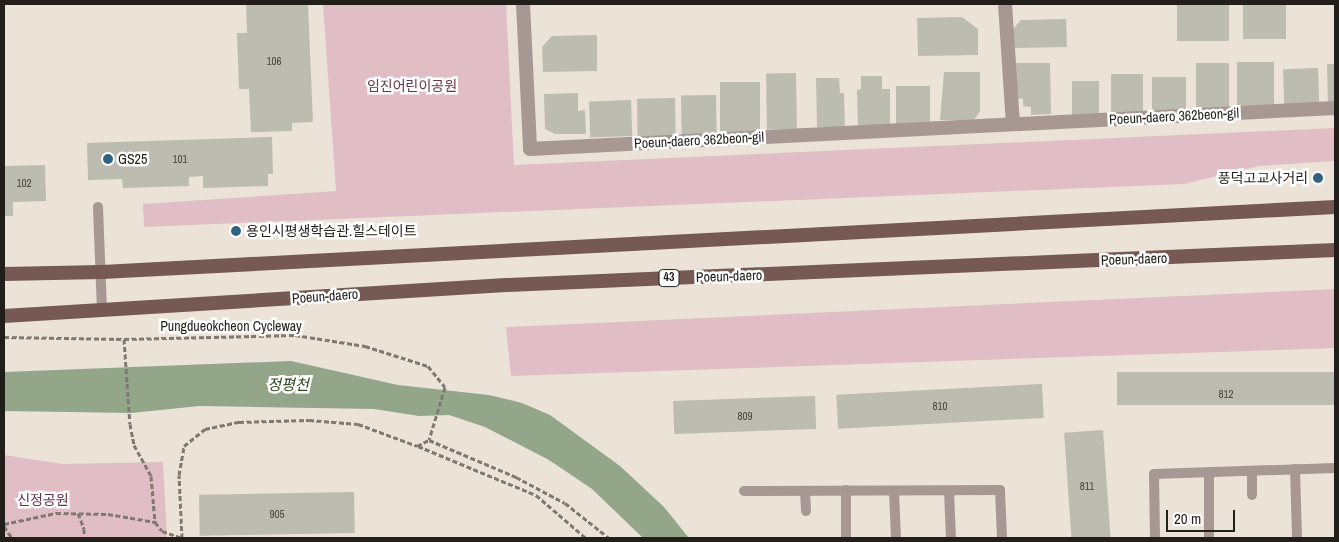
<!DOCTYPE html>
<html>
<head>
<meta charset="utf-8">
<style>
	body { margin:0 }
	#map { position:relative; width:1339px; height:542px; overflow:hidden; background:#ebe2d8; font-family:"Archivo Narrow","Noto Sans KR",sans-serif }
	div>[style] { position:absolute }
	[style*='--x'] { left:calc(var(--x)*1px); top:calc(var(--y)*1px); width:calc(var(--w)*1px); rotate:calc(var(--a)*1deg) }
	.green>* { inset:0; background:#e1bec6 }
	.water>* { inset:0; background:#93a68a }
	.building>* { inset:0; background:#bdbcb0; transform-origin:0 0 }
	.path>* { height:3px; margin-top:-1.5px; transform-origin:0; background:repeating-linear-gradient(90deg,#7f7972 0 5px,transparent 0 7.5px) }
	.service>* { height:10px; margin:-5px; padding:0 5px; transform-origin:5px; border-radius:5px; background:#a89893 }
	.minor>* { height:14px; margin:-7px; padding:0 7px; transform-origin:7px; border-radius:7px; background:#a89893 }
	.primary>* { height:14px; margin:-7px; padding:0 7px; transform-origin:7px; border-radius:7px; background:#755952 }
	.dots>* { width:14px; height:14px; translate:-50% -50%; box-sizing:border-box; border:2px solid #fff; border-radius:50% }
	span { translate:-50% -50%; white-space:nowrap; text-align:center; line-height:1.15; -webkit-text-stroke:5px #fff; paint-order:stroke }
	.number-label { font-size:11px; color:#494640 }
	.number-label span { -webkit-text-stroke-width:0 }
	.shield-label span { padding:1px 4px; background:#fff; border:1px solid; border-radius:4px; -webkit-text-stroke-width:0 }
	.shield-label { font-size:12px; color:#221f1b; font-weight:700 }
	.park-label { font-size:14px; color:#683544 }
	.street-label { font-size:14px; color:#221f1b }
	.poi-label { font-size:14px; color:#221f1b }
	.left { translate:0 -50%; text-align:left }
	.right { translate:-100% -50%; text-align:right }
	.water-label { font-size:15px; color:#2c471c; font-style:italic }
	.frame { position:absolute; inset:0; border:5px solid #221f1b; pointer-events:none }
	.scale { position:absolute; left:1166px; top:510px; width:69px; height:22px; box-sizing:border-box; border:2px solid #221f1b; border-top:0; padding-left:6px; font-size:15px; line-height:18px; white-space:nowrap; color:#221f1b; -webkit-text-stroke:4px #fff; paint-order:stroke }
</style>
</head>
<body>
<div id="map">
	<div class="green">
		<i style="clip-path:polygon(323px 4px,506px 4px,514px 165px,1335px 128px,1335px 161px,1259px 166px,1184px 184px,144px 227px,143px 204px,336px 191px)"></i>
		<i style="clip-path:polygon(1335px 289px,1335px 348px,511px 376px,506px 327px)"></i>
		<i style="clip-path:polygon(4px 455px,63px 464px,163px 462px,167px 538px,4px 538px)"></i>
	</div>
	<div class="water">
		<i style="clip-path:polygon(291px 361px,398px 385px,489px 395px,522px 403px,550px 415px,620px 466px,664px 507px,689px 538px,643px 538px,592px 489px,549px 460px,485px 427px,449px 415px,419px 416px,374px 409px,199px 406px,132px 413px,4px 411px,4px 372px)"></i>
	</div>
	<div class="building">
		<i style="clip-path:polygon(246px 4px,308px 4px,313px 122px,292px 123px,292px 131px,251px 132px,249px 89px,239px 89px,237px 33px,247px 33px)"></i>
		<i style="left:1177px;top:4px;width:52px;height:37px"></i>
		<i style="left:1243px;top:4px;width:43px;height:35px"></i>
		<i style="clip-path:polygon(962px 17px,978px 29px,978px 55px,918px 56px,917px 18px)"></i>
		<i style="clip-path:polygon(1066px 19px,1067px 47px,1013px 48px,1013px 29px,1021px 20px)"></i>
		<i style="clip-path:polygon(597px 35px,597px 71px,543px 72px,542px 47px,552px 36px)"></i>
		<i style="left:1274px;top:62px;width:48px;height:37px;rotate:90deg"></i>
		<i style="clip-path:polygon(1014px 63px,1050px 63px,1051px 114px,1031px 115px,1031px 107px,1023px 106px,1023px 99px,1015px 98px)"></i>
		<i style="left:1196px;top:63px;width:33px;height:48px"></i>
		<i style="clip-path:polygon(1327px 64px,1335px 64px,1335px 105px,1328px 106px)"></i>
		<i style="left:1318px;top:68px;width:38px;height:35px;rotate:88deg"></i>
		<i style="clip-path:polygon(944px 72px,980px 72px,980px 111px,974px 120px,940px 120px)"></i>
		<i style="left:796px;top:73px;width:56px;height:30px;rotate:89deg"></i>
		<i style="left:1111px;top:74px;width:32px;height:40px"></i>
		<i style="clip-path:polygon(861px 76px,882px 76px,882px 89px,890px 89px,890px 126px,858px 127px,857px 90px,861px 89px)"></i>
		<i style="left:1186px;top:77px;width:37px;height:34px;rotate:90deg"></i>
		<i style="clip-path:polygon(816px 78px,839px 78px,840px 93px,844px 93px,845px 127px,817px 127px)"></i>
		<i style="left:1072px;top:81px;width:27px;height:35px"></i>
		<i style="left:760px;top:82px;width:50px;height:40px;rotate:90deg"></i>
		<i style="left:896px;top:86px;width:34px;height:38px"></i>
		<i style="clip-path:polygon(578px 93px,578px 111px,585px 110px,586px 134px,555px 134px,545px 129px,544px 94px)"></i>
		<i style="left:716px;top:95px;width:39px;height:35px;rotate:89deg"></i>
		<i style="left:675px;top:98px;width:39px;height:38px;rotate:89deg"></i>
		<i style="left:631px;top:100px;width:36px;height:42px;rotate:88deg"></i>
		<i style="clip-path:polygon(272px 137px,273px 174px,268px 174px,268px 186px,203px 188px,203px 176px,189px 177px,189px 186px,123px 188px,122px 179px,88px 180px,87px 143px)"></i>
		<i style="clip-path:polygon(45px 165px,46px 201px,13px 202px,13px 216px,4px 216px,4px 166px)"></i>
		<i style="left:1335px;top:372px;width:33px;height:218px;rotate:90deg"></i>
		<i style="left:1042px;top:384px;width:34px;height:206px;rotate:87deg"></i>
		<i style="left:815px;top:396px;width:33px;height:142px;rotate:88deg"></i>
		<i style="left:1103px;top:430px;width:108px;height:39px;rotate:86deg"></i>
		<i style="left:354px;top:492px;width:41px;height:155px;rotate:89deg"></i>
	</div>
	<div class="path">
		<i style="--x:4;--y:337;--w:120;--a:1"></i>
		<i style="--x:124;--y:339;--w:171;--a:-1.3"></i>
		<i style="--x:295;--y:335;--w:71;--a:8.9"></i>
		<i style="--x:365;--y:346;--w:66;--a:17.6"></i>
		<i style="--x:428;--y:366;--w:27;--a:51"></i>
		<i style="--x:445;--y:387;--w:55;--a:106.8"></i>
		<i style="--x:124;--y:339;--w:85;--a:86"></i>
		<i style="--x:130;--y:424;--w:21;--a:79"></i>
		<i style="--x:134;--y:445;--w:35;--a:61"></i>
		<i style="--x:151;--y:476;--w:46;--a:85"></i>
		<i style="--x:155;--y:522;--w:11;--a:52"></i>
		<i style="--x:162;--y:531;--w:21;--a:19"></i>
		<i style="--x:429;--y:440;--w:95;--a:23"></i>
		<i style="--x:516;--y:477;--w:55;--a:28"></i>
		<i style="--x:565;--y:503;--w:56;--a:38.5"></i>
		<i style="--x:418;--y:446;--w:128;--a:22.6"></i>
		<i style="--x:536;--y:495;--w:66;--a:40.7"></i>
		<i style="--x:78;--y:513;--w:17;--a:69"></i>
		<i style="--x:84;--y:529;--w:9;--a:90"></i>
		<i style="--x:4;--y:524;--w:53;--a:-11.9"></i>
		<i style="--x:56;--y:513;--w:52;--a:1.1"></i>
		<i style="--x:108;--y:514;--w:48;--a:9.7"></i>
		<i style="--x:4;--y:526;--w:14;--a:56"></i>
		<i style="--x:182;--y:538;--w:63;--a:-92.7"></i>
		<i style="--x:179;--y:475;--w:29;--a:-80"></i>
		<i style="--x:184;--y:446;--w:27;--a:-39"></i>
		<i style="--x:205;--y:429;--w:35;--a:-12"></i>
		<i style="--x:239;--y:422;--w:70;--a:-1.6"></i>
		<i style="--x:309;--y:420;--w:49;--a:4.7"></i>
		<i style="--x:358;--y:424;--w:63;--a:20.4"></i>
		<i style="--x:417;--y:446;--w:13;--a:-27"></i>
	</div>
	<div class="service">
		<i style="--x:98;--y:207;--w:103;--a:87.8"></i>
		<i style="--x:1295;--y:469;--w:69;--a:88.3"></i>
		<i style="--x:1252;--y:471;--w:24;--a:90"></i>
		<i style="--x:1209;--y:472;--w:66;--a:90"></i>
		<i style="--x:846;--y:490;--w:48;--a:90"></i>
		<i style="--x:744;--y:491;--w:256;--a:-0.2"></i>
		<i style="--x:1000;--y:490;--w:48;--a:87.6"></i>
		<i style="--x:805;--y:491;--w:20;--a:87"></i>
		<i style="--x:894;--y:491;--w:47;--a:87.6"></i>
		<i style="--x:949;--y:491;--w:47;--a:87.6"></i>
		<i style="--x:1155;--y:538;--w:64;--a:-90.9"></i>
		<i style="--x:1154;--y:474;--w:181;--a:-1.9"></i>
	</div>
	<div class="minor">
		<i style="--x:523;--y:4;--w:145;--a:87.2"></i>
		<i style="--x:530;--y:149;--w:806;--a:-2.92"></i>
		<i style="--x:1005;--y:4;--w:120;--a:86.2"></i>
	</div>
	<div class="primary">
		<i style="--x:4;--y:274;--w:98;--a:-1.2"></i>
		<i style="--x:102;--y:272;--w:1235;--a:-3.02"></i>
		<i style="--x:4;--y:316;--w:503;--a:-3.53"></i>
		<i style="--x:506;--y:285;--w:830;--a:-2.42"></i>
	</div>
	<div class="dots">
		<i style="left:108px;top:159px;background:#2f6380"></i>
		<i style="left:1318px;top:178px;background:#2f6380"></i>
		<i style="left:236px;top:231px;background:#2f6380"></i>
	</div>
	<div class="number-label">
		<span style="left:274px;top:61px">106</span>
		<span style="left:180px;top:159px">101</span>
		<span style="left:24px;top:183px">102</span>
		<span style="left:1226px;top:394px">812</span>
		<span style="left:940px;top:406px">810</span>
		<span style="left:745px;top:416px">809</span>
		<span style="left:1087px;top:486px">811</span>
		<span style="left:277px;top:514px">905</span>
	</div>
	<div class="shield-label">
		<span style="left:669px;top:278px">43</span>
	</div>
	<div class="park-label">
		<span style="left:412px;top:86px">임진어린이공원</span>
		<span style="left:43px;top:500px">신정공원</span>
	</div>
	<div class="street-label">
		<span style="left:1174px;top:116px;rotate:-3deg">Poeun-daero 362beon-gil</span>
		<span style="left:699px;top:140px;rotate:-3deg">Poeun-daero 362beon-gil</span>
		<span style="left:1134px;top:259px;rotate:-2deg">Poeun-daero</span>
		<span style="left:729px;top:276px;rotate:-2deg">Poeun-daero</span>
		<span style="left:325px;top:296px;rotate:-4deg">Poeun-daero</span>
		<span style="left:231px;top:326px">Pungdueokcheon Cycleway</span>
	</div>
	<div class="poi-label">
		<span class="left" style="left:118px;top:159px">GS25</span>
		<span class="right" style="left:1308px;top:178px">풍덕고교사거리</span>
		<span class="left" style="left:246px;top:231px">용인시평생학습관.힐스테이트</span>
	</div>
	<div class="water-label">
		<span style="left:288px;top:385px">정평천</span>
	</div>
	<div class="frame"></div>
	<div class="scale">20 m</div>
</div>
</body>
</html>
